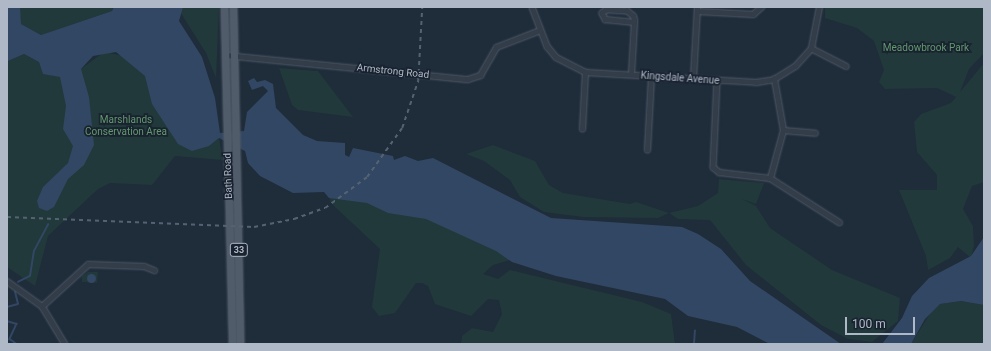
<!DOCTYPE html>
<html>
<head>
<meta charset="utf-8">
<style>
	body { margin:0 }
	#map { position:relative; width:991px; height:351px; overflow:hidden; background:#1f2c3a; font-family:Roboto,sans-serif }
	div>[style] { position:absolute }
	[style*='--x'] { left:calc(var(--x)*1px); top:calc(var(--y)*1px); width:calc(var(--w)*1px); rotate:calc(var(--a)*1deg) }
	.green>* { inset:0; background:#21393b }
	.water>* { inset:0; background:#324763 }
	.round { border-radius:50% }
	.stream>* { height:1.5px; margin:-0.75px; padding:0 0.75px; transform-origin:0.75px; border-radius:0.75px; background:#324763 }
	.roads { filter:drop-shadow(0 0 1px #4e5865) drop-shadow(0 0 1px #4e5865) }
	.street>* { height:4.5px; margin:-2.25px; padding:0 2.25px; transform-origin:2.25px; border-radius:2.25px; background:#333d4a }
	.primary>* { height:7px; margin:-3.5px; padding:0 3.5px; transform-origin:3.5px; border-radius:3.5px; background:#515c6a }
	.rail>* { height:1.5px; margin-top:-0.75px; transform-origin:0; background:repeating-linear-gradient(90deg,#556272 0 4px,transparent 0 8px) }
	span { translate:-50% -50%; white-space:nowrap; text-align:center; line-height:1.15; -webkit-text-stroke:3.5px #19222f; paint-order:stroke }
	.shield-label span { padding:1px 3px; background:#19222f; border:1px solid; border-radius:3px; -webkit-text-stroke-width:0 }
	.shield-label { font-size:9px; color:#aeb8c7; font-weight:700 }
	.park-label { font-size:10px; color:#63996e }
	.street-label { font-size:10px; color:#aeb8c7 }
	.frame { position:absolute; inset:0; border:8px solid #aeb8c7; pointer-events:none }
	.scale { position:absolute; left:845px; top:317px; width:70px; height:18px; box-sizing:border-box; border:2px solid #aeb8c7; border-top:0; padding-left:5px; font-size:12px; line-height:14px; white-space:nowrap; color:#aeb8c7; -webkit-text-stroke:3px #19222f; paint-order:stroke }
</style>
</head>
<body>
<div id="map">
	<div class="green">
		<i style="clip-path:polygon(114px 7px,112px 11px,41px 35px,21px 24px,19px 8px)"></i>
		<i style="clip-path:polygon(177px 7px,219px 7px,216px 78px,206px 53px)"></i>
		<i style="clip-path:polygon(825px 7px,984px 7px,984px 53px,969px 69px,960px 92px,984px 63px,984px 182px,972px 186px,963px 209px,973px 226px,974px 246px,971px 258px,958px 247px,950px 258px,928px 270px,926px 256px,899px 190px,937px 190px,937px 175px,917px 152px,914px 122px,921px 114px,951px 103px,956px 97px,937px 88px,885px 89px,879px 82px,884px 70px,874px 41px,857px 28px,825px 18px)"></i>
		<i style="clip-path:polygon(104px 52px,139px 59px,209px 146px,219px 138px,223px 160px,175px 156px,152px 185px,110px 183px,98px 189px,48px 236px,35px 286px,7px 267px,8px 61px,24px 54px,39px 62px,44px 74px,53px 74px,81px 69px)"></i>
		<i style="clip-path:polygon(279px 68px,318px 71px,353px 117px,298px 110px,292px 105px)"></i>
		<i style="clip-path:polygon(493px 145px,535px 161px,549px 185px,563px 193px,630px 204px,636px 202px,669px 213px,698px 206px,718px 193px,719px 179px,764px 183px,756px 204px,742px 199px,756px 206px,770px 228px,832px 270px,900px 298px,898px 321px,872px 342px,848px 339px,821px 325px,746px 265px,710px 220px,678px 219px,669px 213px,658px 218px,583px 217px,544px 212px,520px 197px,510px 180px,484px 161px,466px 154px)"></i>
		<i style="clip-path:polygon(330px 189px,366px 191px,520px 257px,493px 265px,483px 274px,498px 279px,510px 270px,642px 302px,671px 314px,675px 344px,461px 344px,462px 336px,472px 328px,493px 332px,502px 314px,499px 300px,488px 299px,471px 316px,435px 304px,428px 286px,422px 283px,416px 283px,395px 313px,379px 316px,372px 307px,380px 249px,335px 207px,330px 201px)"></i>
		<i style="clip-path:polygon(88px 272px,98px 272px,97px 283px,82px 282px,82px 276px)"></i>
		<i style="clip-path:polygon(961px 301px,984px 305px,984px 344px,911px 344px,931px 312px,940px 304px)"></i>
	</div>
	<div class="water">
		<i style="clip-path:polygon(7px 7px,20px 7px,21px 24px,41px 35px,112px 11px,114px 7px,183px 7px,179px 21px,202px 57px,215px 98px,220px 133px,244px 131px,247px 112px,268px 91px,263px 86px,252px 90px,248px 81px,254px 78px,257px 82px,265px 80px,273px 84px,276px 108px,303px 135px,317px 141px,345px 143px,345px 155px,349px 157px,353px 148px,393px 156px,394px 160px,405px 156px,418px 161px,433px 158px,551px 218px,682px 227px,698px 234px,721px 249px,750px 281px,841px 344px,770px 344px,737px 327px,688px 316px,665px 299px,556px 276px,512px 262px,496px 251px,426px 219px,388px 213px,367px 203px,329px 198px,324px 192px,293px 193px,260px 176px,248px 163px,245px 151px,219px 138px,209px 146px,192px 151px,178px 144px,152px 104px,145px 76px,116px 52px,93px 56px,81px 69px,89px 97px,94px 145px,84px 165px,68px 179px,54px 207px,47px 211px,39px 208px,37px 201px,43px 187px,68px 163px,73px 146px,63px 129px,66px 106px,60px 77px,43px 74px,39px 62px,24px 54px,8px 61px,7px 70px)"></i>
		<i style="clip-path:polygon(984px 237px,984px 305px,961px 301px,940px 304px,925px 319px,911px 344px,882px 344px,902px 318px,912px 296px,929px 278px,971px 256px)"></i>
		<i class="round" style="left:86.5px;top:273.5px;width:9px;height:9px"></i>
	</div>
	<div class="stream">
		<i style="--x:18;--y:282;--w:13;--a:-27"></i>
		<i style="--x:30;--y:276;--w:25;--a:-81"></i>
		<i style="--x:34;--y:251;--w:30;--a:-62"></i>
		<i style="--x:7;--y:307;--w:11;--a:-15"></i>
		<i style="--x:18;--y:304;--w:12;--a:-104"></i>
		<i style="--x:7;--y:321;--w:10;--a:17"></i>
		<i style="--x:17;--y:324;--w:17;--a:115"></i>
		<i style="--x:10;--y:339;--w:9;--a:36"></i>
		<i style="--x:694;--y:344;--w:13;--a:-86"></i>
	</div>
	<div class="roads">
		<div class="street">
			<i style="--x:532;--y:7;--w:42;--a:69"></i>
			<i style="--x:547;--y:46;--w:14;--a:51"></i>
			<i style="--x:556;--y:57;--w:33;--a:27"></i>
			<i style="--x:585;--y:72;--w:171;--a:3.3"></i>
			<i style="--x:756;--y:82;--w:18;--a:-9"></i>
			<i style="--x:774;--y:79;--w:25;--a:-32"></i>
			<i style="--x:795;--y:66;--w:24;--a:-48"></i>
			<i style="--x:811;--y:48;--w:42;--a:-79"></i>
			<i style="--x:697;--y:11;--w:56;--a:3.1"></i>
			<i style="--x:753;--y:14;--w:11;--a:-41"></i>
			<i style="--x:811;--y:48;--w:39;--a:27"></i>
			<i style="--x:226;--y:55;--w:243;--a:5.7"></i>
			<i style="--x:468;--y:79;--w:13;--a:-18"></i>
			<i style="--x:480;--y:75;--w:32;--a:-60"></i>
			<i style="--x:496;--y:47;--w:47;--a:-21.1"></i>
			<i style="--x:631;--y:74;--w:52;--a:-86.7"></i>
			<i style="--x:634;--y:22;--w:2;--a:-90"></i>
			<i style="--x:634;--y:20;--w:4;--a:-104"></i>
			<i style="--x:633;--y:16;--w:8;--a:-140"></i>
			<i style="--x:627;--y:11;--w:21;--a:-177"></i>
			<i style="--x:606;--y:10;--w:5;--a:143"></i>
			<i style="--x:602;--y:13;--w:7;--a:63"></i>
			<i style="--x:605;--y:19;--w:29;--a:6"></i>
			<i style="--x:693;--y:78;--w:71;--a:-86.8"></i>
			<i style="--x:717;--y:80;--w:87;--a:92.6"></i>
			<i style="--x:713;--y:167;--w:8;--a:40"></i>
			<i style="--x:719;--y:172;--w:51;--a:6.7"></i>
			<i style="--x:770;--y:178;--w:82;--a:32.5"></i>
			<i style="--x:582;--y:129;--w:57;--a:-87"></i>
			<i style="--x:783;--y:130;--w:32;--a:5"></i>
			<i style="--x:647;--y:150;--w:74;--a:-86.9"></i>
			<i style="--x:770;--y:178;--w:50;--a:-74.8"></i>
			<i style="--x:783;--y:130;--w:52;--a:-100"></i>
			<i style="--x:7;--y:281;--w:43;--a:35.5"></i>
			<i style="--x:42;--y:306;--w:44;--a:58.8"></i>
			<i style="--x:42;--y:306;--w:62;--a:-42.4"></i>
			<i style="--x:88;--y:264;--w:56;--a:2"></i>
			<i style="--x:144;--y:266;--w:11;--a:22"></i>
		</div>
		<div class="primary">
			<i style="--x:224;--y:7;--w:337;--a:88.6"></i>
			<i style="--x:233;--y:7;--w:337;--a:88.8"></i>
		</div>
	</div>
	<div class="rail">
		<i style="--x:7;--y:217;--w:247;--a:2.3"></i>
		<i style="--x:254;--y:227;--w:41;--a:-11.3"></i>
		<i style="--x:294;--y:219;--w:33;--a:-20"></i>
		<i style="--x:325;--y:208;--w:52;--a:-36.4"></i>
		<i style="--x:367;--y:177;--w:60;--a:-54.5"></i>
		<i style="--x:402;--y:128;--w:50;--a:-71.2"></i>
		<i style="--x:418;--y:81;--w:74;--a:-86.9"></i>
	</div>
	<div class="shield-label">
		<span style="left:239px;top:250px">33</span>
	</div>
	<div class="park-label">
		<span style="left:926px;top:48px">Meadowbrook Park</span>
		<span style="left:126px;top:125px">Marshlands<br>Conservation Area</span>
	</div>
	<div class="street-label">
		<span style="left:393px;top:71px;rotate:6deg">Armstrong Road</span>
		<span style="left:680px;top:78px;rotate:4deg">Kingsdale Avenue</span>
		<span style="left:228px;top:176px;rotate:-92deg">Bath Road</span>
	</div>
	<div class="frame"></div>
	<div class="scale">100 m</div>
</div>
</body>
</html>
